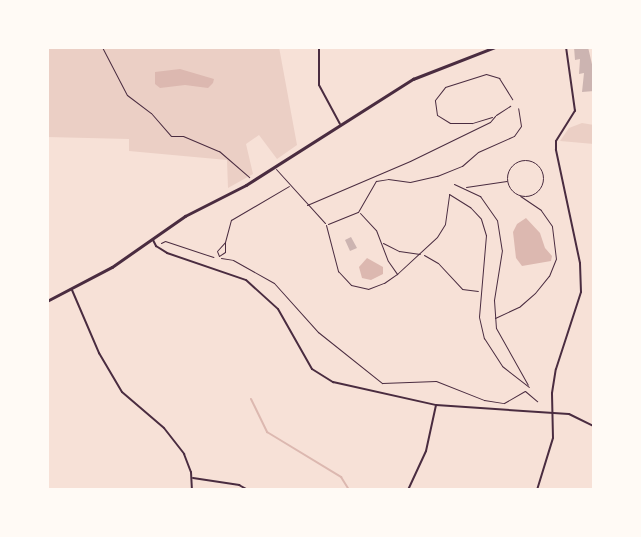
<!DOCTYPE html>
<html>
<head>
<meta charset="utf-8">
<style>
	body { margin:0 }
	#map { position:relative; width:641px; height:537px; overflow:hidden; background:#f7e1d7; font-family:Karla,sans-serif }
	div>[style] { position:absolute }
	[style*='--x'] { left:calc(var(--x)*1px); top:calc(var(--y)*1px); width:calc(var(--w)*1px); rotate:calc(var(--a)*1deg) }
	.green>* { inset:0; background:#ebcfc5 }
	.water>* { inset:0; background:#dcb8b0 }
	.stream>* { height:2px; margin:-1px; padding:0 1px; transform-origin:1px; border-radius:1px; background:#dcb8b0 }
	.building>* { inset:0; background:#ccb4b1 }
	.path>* { height:1px; margin:-0.5px; padding:0 0.5px; transform-origin:0.5px; border-radius:0.5px; background:#4a2c40 }
	.service>* { height:1px; margin:-0.5px; padding:0 0.5px; transform-origin:0.5px; border-radius:0.5px; background:#4a2c40 }
	.service>.ring { margin:-0.5px; padding:0; box-sizing:content-box; background:none; border:1px solid #4a2c40; border-radius:50% }
	.minor>* { height:2px; margin:-1px; padding:0 1px; transform-origin:1px; border-radius:1px; background:#4a2c40 }
	.secondary>* { height:2.5px; margin:-1.25px; padding:0 1.25px; transform-origin:1.25px; border-radius:1.25px; background:#4a2c40 }
	span { translate:-50% -50%; white-space:nowrap; text-align:center; line-height:1.15; -webkit-text-stroke:5px #fffaf5; paint-order:stroke }
	.frame { position:absolute; inset:0; border:49px solid #fffaf5; pointer-events:none }
</style>
</head>
<body>
<div id="map">
	<div class="green">
		<i style="clip-path:polygon(47px 47px,279px 47px,297px 145px,277px 159px,259px 135px,246px 144px,253px 174px,228px 188px,227px 160px,129px 151px,129px 139px,47px 137px)"></i>
		<i style="clip-path:polygon(582px 123px,594px 125px,594px 144px,560px 141px,569px 128px)"></i>
	</div>
	<div class="water">
		<i style="clip-path:polygon(180px 69px,214px 79px,213px 83px,208px 88px,185px 85px,160px 88px,155px 84px,155px 72px)"></i>
		<i style="clip-path:polygon(526px 218px,540px 233px,545px 248px,552px 256px,551px 261px,522px 266px,516px 258px,513px 232px,517px 224px)"></i>
		<i style="clip-path:polygon(367px 258px,383px 267px,383px 274px,371px 280px,362px 278px,359px 267px)"></i>
	</div>
	<div class="stream">
		<i style="--x:251;--y:399;--w:37;--a:64"></i>
		<i style="--x:267;--y:432;--w:87;--a:31.3"></i>
		<i style="--x:341;--y:477;--w:15;--a:58"></i>
	</div>
	<div class="building">
		<i style="clip-path:polygon(574px 47px,588px 47px,594px 73px,594px 91px,582px 92px,584px 73px,579px 74px,580px 59px,575px 60px)"></i>
		<i style="clip-path:polygon(351px 237px,357px 248px,350px 251px,345px 240px)"></i>
	</div>
	<div class="path">
		<i style="--x:102;--y:47;--w:54;--a:62.5"></i>
		<i style="--x:127;--y:95;--w:30;--a:37"></i>
		<i style="--x:151;--y:113;--w:30;--a:49"></i>
		<i style="--x:171;--y:136;--w:12;--a:0"></i>
		<i style="--x:183;--y:136;--w:39;--a:23"></i>
		<i style="--x:219;--y:151;--w:40;--a:41"></i>
		<i style="--x:161;--y:243;--w:4;--a:-27"></i>
		<i style="--x:165;--y:241;--w:51;--a:18.4"></i>
		<i style="--x:221;--y:258;--w:12;--a:9"></i>
		<i style="--x:233;--y:260;--w:47;--a:29.3"></i>
		<i style="--x:274;--y:283;--w:66;--a:48.1"></i>
		<i style="--x:318;--y:332;--w:82;--a:38.6"></i>
		<i style="--x:382;--y:383;--w:54;--a:-2.1"></i>
		<i style="--x:436;--y:381;--w:52;--a:21.6"></i>
		<i style="--x:484;--y:400;--w:20;--a:9"></i>
		<i style="--x:504;--y:403;--w:24;--a:-30"></i>
		<i style="--x:525;--y:391;--w:16;--a:40"></i>
	</div>
	<div class="service">
		<i style="--x:496;--y:115;--w:17;--a:-33"></i>
		<i style="--x:492;--y:117;--w:21;--a:163"></i>
		<i style="--x:472;--y:123;--w:22;--a:180"></i>
		<i style="--x:450;--y:123;--w:15;--a:-148"></i>
		<i style="--x:437;--y:115;--w:15;--a:-98"></i>
		<i style="--x:435;--y:100;--w:16;--a:-52"></i>
		<i style="--x:445;--y:87;--w:43;--a:-17.6"></i>
		<i style="--x:486;--y:74;--w:14;--a:17"></i>
		<i style="--x:499;--y:78;--w:25;--a:58"></i>
		<i class="ring" style="left:507px;top:160px;width:35px;height:35px"></i>
		<i style="--x:276;--y:169;--w:73;--a:47.8"></i>
		<i style="--x:454;--y:184;--w:29;--a:25"></i>
		<i style="--x:480;--y:196;--w:29;--a:55"></i>
		<i style="--x:497;--y:220;--w:30;--a:81"></i>
		<i style="--x:502;--y:250;--w:51;--a:99.1"></i>
		<i style="--x:494;--y:300;--w:28;--a:86"></i>
		<i style="--x:496;--y:328;--w:65;--a:60.7"></i>
		<i style="--x:466;--y:187;--w:41;--a:-8.3"></i>
		<i style="--x:307;--y:205;--w:112;--a:-23.1"></i>
		<i style="--x:410;--y:161;--w:89;--a:-26"></i>
		<i style="--x:490;--y:122;--w:8;--a:-50"></i>
		<i style="--x:360;--y:213;--w:23;--a:47"></i>
		<i style="--x:376;--y:230;--w:33;--a:69"></i>
		<i style="--x:388;--y:261;--w:16;--a:55"></i>
		<i style="--x:328;--y:224;--w:32;--a:-22"></i>
		<i style="--x:358;--y:212;--w:36;--a:-60"></i>
		<i style="--x:376;--y:181;--w:12;--a:-9"></i>
		<i style="--x:388;--y:179;--w:22;--a:8"></i>
		<i style="--x:410;--y:182;--w:28;--a:-13"></i>
		<i style="--x:437;--y:176;--w:27;--a:-22"></i>
		<i style="--x:462;--y:166;--w:21;--a:-41"></i>
		<i style="--x:478;--y:152;--w:39;--a:-24"></i>
		<i style="--x:514;--y:136;--w:12;--a:-55"></i>
		<i style="--x:521;--y:126;--w:18;--a:-99"></i>
		<i style="--x:326;--y:225;--w:48;--a:75.4"></i>
		<i style="--x:338;--y:271;--w:19;--a:47"></i>
		<i style="--x:351;--y:285;--w:17;--a:13"></i>
		<i style="--x:368;--y:289;--w:17;--a:-21"></i>
		<i style="--x:384;--y:283;--w:16;--a:-35"></i>
		<i style="--x:397;--y:274;--w:54;--a:-42.8"></i>
		<i style="--x:437;--y:237;--w:15;--a:-58"></i>
		<i style="--x:445;--y:224;--w:30;--a:-82"></i>
		<i style="--x:449;--y:194;--w:25;--a:32"></i>
		<i style="--x:470;--y:207;--w:16;--a:47"></i>
		<i style="--x:481;--y:219;--w:17;--a:73"></i>
		<i style="--x:486;--y:235;--w:82;--a:94.9"></i>
		<i style="--x:479;--y:317;--w:22;--a:77"></i>
		<i style="--x:484;--y:338;--w:33;--a:57"></i>
		<i style="--x:502;--y:366;--w:34;--a:38"></i>
		<i style="--x:225;--y:242;--w:10;--a:90"></i>
		<i style="--x:225;--y:252;--w:7;--a:146"></i>
		<i style="--x:219;--y:256;--w:5;--a:-112"></i>
		<i style="--x:217;--y:251;--w:12;--a:-48"></i>
		<i style="--x:225;--y:242;--w:23;--a:-75"></i>
		<i style="--x:231;--y:220;--w:67;--a:-30.4"></i>
		<i style="--x:383;--y:243;--w:18;--a:27"></i>
		<i style="--x:399;--y:251;--w:21;--a:8"></i>
		<i style="--x:424;--y:255;--w:16;--a:30"></i>
		<i style="--x:438;--y:263;--w:35;--a:47"></i>
		<i style="--x:462;--y:289;--w:16;--a:7"></i>
		<i style="--x:495;--y:318;--w:26;--a:-25"></i>
		<i style="--x:519;--y:307;--w:21;--a:-41"></i>
		<i style="--x:535;--y:293;--w:22;--a:-51"></i>
		<i style="--x:549;--y:276;--w:18;--a:-68"></i>
		<i style="--x:556;--y:259;--w:33;--a:-97"></i>
		<i style="--x:552;--y:226;--w:19;--a:-125"></i>
		<i style="--x:541;--y:210;--w:25;--a:-146"></i>
	</div>
	<div class="minor">
		<i style="--x:319;--y:47;--w:38;--a:90"></i>
		<i style="--x:319;--y:85;--w:44;--a:61.7"></i>
		<i style="--x:153;--y:240;--w:7;--a:63"></i>
		<i style="--x:156;--y:246;--w:13;--a:32"></i>
		<i style="--x:167;--y:253;--w:83;--a:18.9"></i>
		<i style="--x:246;--y:280;--w:43;--a:42.2"></i>
		<i style="--x:278;--y:309;--w:69;--a:60.5"></i>
		<i style="--x:312;--y:369;--w:25;--a:32"></i>
		<i style="--x:333;--y:382;--w:106;--a:12.6"></i>
		<i style="--x:436;--y:405;--w:133;--a:3.9"></i>
		<i style="--x:569;--y:414;--w:28;--a:26"></i>
		<i style="--x:72;--y:290;--w:69;--a:66.8"></i>
		<i style="--x:99;--y:353;--w:45;--a:59.5"></i>
		<i style="--x:122;--y:392;--w:55;--a:40.6"></i>
		<i style="--x:164;--y:428;--w:33;--a:52"></i>
		<i style="--x:184;--y:454;--w:19;--a:69"></i>
		<i style="--x:191;--y:472;--w:18;--a:87"></i>
		<i style="--x:193;--y:478;--w:47;--a:8.7"></i>
		<i style="--x:239;--y:485;--w:10;--a:29"></i>
		<i style="--x:408;--y:490;--w:43;--a:-65.2"></i>
		<i style="--x:426;--y:451;--w:47;--a:-77.7"></i>
		<i style="--x:537;--y:490;--w:54;--a:-72.9"></i>
		<i style="--x:553;--y:438;--w:45;--a:-91.3"></i>
		<i style="--x:552;--y:393;--w:24;--a:-81"></i>
		<i style="--x:556;--y:369;--w:81;--a:-72"></i>
		<i style="--x:581;--y:292;--w:29;--a:-92"></i>
		<i style="--x:580;--y:263;--w:116;--a:-102"></i>
		<i style="--x:556;--y:150;--w:9;--a:-90"></i>
		<i style="--x:556;--y:141;--w:36;--a:-58"></i>
		<i style="--x:575;--y:111;--w:65;--a:-98"></i>
	</div>
	<div class="secondary">
		<i style="--x:47;--y:301;--w:73;--a:-27.6"></i>
		<i style="--x:112;--y:267;--w:89;--a:-34.9"></i>
		<i style="--x:185;--y:216;--w:68;--a:-26.9"></i>
		<i style="--x:246;--y:185;--w:198;--a:-32.4"></i>
		<i style="--x:413;--y:79;--w:88;--a:-21.3"></i>
	</div>
	<div class="frame"></div>
</div>
</body>
</html>
